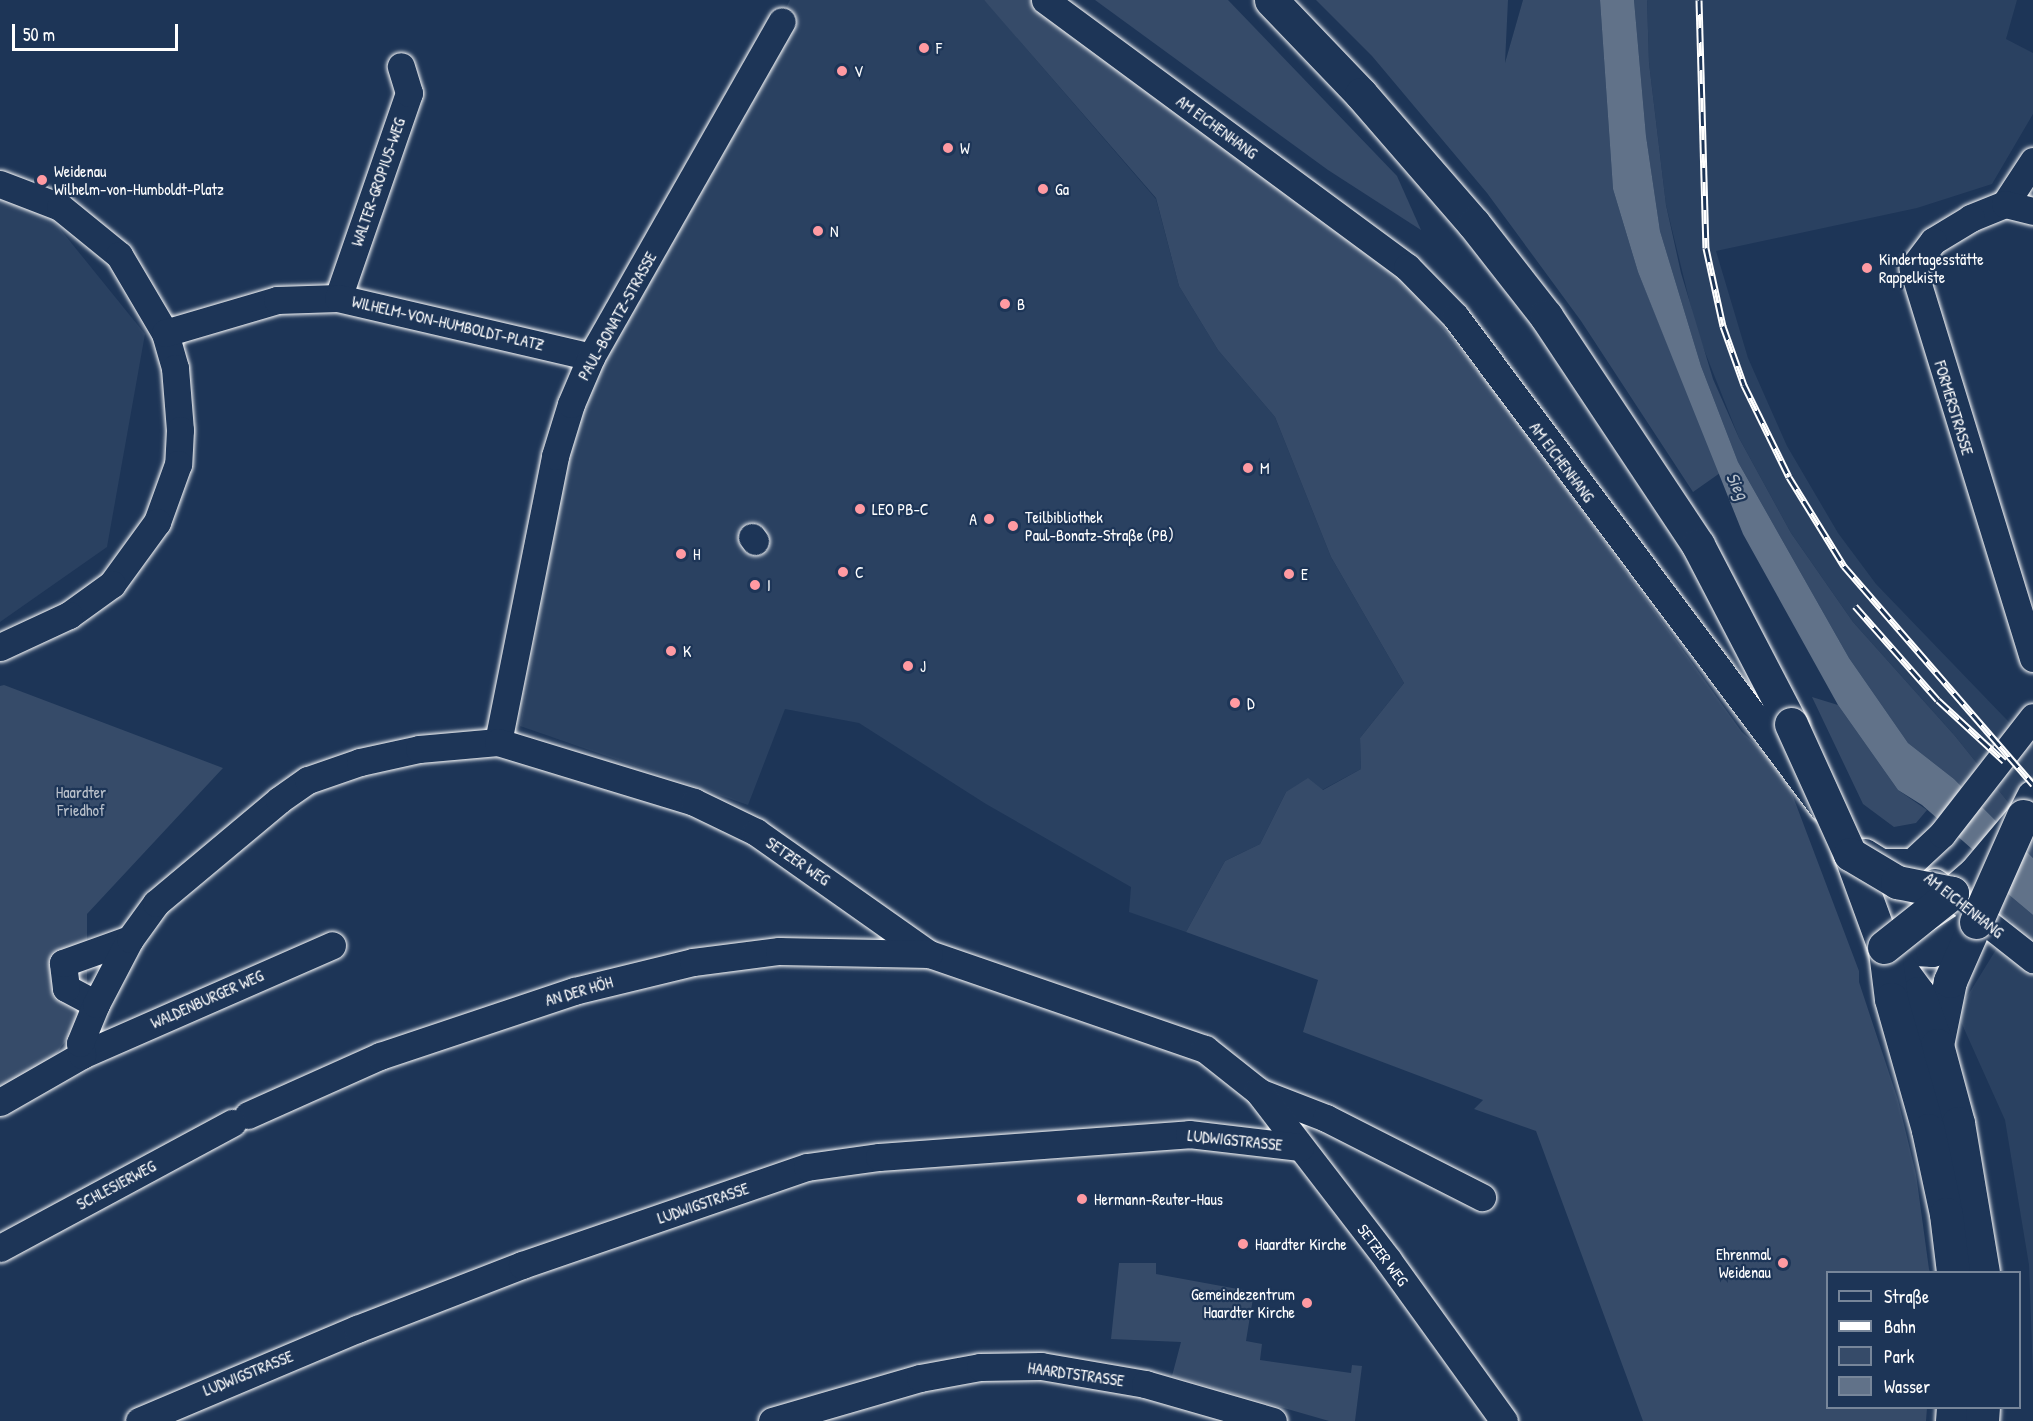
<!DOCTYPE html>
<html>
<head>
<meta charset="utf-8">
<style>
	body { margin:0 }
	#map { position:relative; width:2033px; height:1421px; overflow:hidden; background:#1d3557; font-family:"Patrick Hand",sans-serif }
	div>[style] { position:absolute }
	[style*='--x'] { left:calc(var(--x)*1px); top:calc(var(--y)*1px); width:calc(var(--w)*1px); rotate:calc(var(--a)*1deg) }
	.built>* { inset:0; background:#2a4161 }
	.green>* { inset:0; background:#364b69 }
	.water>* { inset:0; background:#617289 }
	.roads { filter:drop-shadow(0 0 2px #fff) drop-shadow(0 0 2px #fff) }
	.minor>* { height:27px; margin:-13.5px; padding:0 13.5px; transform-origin:13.5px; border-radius:13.5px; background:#1d3557 }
	.major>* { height:33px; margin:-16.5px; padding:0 16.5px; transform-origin:16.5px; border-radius:16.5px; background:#1d3557 }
	.highway>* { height:33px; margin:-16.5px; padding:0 16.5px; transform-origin:16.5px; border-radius:16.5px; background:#1d3557 }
	.rail>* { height:7px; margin-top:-3.5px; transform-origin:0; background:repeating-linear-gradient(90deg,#1d3557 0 14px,#fff 0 28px); box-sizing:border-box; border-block:2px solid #fff }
	.bridges { filter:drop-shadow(0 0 2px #fff) drop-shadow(0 0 2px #fff) }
	.major-bridge>* { height:33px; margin:-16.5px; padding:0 16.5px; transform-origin:16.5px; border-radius:16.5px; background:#1d3557 }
	.highway-bridge>* { height:33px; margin:-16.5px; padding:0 16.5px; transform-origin:16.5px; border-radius:16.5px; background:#1d3557 }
	.dots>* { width:16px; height:16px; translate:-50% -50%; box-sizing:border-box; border:3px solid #1d3557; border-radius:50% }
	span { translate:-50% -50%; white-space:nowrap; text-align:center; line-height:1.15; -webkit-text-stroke:4.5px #1d3557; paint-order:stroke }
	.poi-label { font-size:16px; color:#fff }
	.left { translate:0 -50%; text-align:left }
	.right { translate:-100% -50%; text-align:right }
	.street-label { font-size:16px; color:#fff }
	.park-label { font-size:16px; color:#b9c0ca }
	.water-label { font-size:18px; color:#b8c0ca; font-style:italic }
	.legend { position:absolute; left:1826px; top:1271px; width:195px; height:138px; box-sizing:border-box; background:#1d3557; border:2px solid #77869a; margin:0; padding:8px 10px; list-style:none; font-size:18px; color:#fff }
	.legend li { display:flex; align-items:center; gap:12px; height:30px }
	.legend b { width:30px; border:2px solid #77869a }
	.scale { position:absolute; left:12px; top:24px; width:166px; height:27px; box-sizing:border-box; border:3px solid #fff; border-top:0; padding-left:8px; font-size:18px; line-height:21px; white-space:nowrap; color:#fff; -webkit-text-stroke:4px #1d3557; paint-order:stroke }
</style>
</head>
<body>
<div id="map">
	<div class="built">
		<i style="clip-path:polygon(790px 0,984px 0,988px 4px,1156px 199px,1179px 286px,1218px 350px,1275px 417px,1331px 557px,1404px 683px,1360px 738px,1361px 769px,1322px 790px,1286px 792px,1260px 844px,1225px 861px,1186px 932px,1129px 912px,1131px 887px,986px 804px,859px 723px,785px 709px,748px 805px,520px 726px,578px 399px)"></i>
		<i style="clip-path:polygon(1647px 0,2017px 0,2006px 39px,2033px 53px,2033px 114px,1992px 184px,1917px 208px,1716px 251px,1748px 358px,1787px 446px,1838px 533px,1876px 584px,2033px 747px,2033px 833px,1955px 736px,1853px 622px,1791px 533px,1739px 438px,1697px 332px,1666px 205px,1649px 63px)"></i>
		<i style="clip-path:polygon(0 194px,39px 203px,145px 334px,107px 547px,0 622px)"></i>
		<i style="clip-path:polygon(2013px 922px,2033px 940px,2033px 1376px,2029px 1265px,2005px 1120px,1957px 1013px)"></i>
	</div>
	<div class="green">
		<i style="clip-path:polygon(984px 0,1032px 0,1403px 278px,1510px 411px,1742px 732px,1783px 770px,1859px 971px,1859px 982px,1898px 1100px,1916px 1174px,1929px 1269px,1930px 1272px,1828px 1272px,1828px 1408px,1927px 1408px,1926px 1421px,1643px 1421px,1536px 1131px,1474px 1109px,1483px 1100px,1303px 1032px,1318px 980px,1186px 932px,1225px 861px,1260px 844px,1286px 792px,1308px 778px,1323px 790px,1361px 769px,1360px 738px,1404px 683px,1331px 557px,1275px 417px,1218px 350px,1179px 286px,1156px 198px)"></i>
		<i style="clip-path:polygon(1095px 0,1228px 0,1397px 176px,1421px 230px,1328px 170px)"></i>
		<i style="clip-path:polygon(1316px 0,1508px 0,1505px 63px,1523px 0,1600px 0,1613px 189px,1638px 272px,1720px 473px,1693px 492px,1581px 321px,1487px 193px,1372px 56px)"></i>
		<i style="clip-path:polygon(1634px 0,1647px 0,1649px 63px,1666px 205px,1681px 273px,1713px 379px,1739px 438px,1791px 533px,1853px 622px,1955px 736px,2033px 833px,2033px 858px,1954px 779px,1908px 743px,1849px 658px,1738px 462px,1701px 366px,1660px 231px,1646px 136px)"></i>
		<i style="clip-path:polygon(4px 685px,223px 768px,87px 914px,87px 1012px,45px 1069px,0 1093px,0 686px)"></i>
		<i style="clip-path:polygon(1812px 697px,1838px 705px,1898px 790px,1927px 810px,1916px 823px,1894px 827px,1863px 804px)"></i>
		<i style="clip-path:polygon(2008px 894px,2033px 915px,2033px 940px,1999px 911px)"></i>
		<i style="clip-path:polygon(1119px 1263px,1156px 1263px,1156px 1274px,1254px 1292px,1246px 1341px,1262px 1344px,1260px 1360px,1351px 1373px,1352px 1365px,1362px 1366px,1355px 1421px,1329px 1421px,1172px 1376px,1181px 1342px,1111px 1339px)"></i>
	</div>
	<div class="water">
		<i style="clip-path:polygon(1600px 0,1634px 0,1646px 136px,1660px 231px,1701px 366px,1738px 462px,1849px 658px,1908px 743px,1954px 779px,2033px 858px,2033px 915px,2008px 894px,1972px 849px,1922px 805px,1898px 790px,1838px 705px,1743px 534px,1638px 272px,1613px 189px)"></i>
	</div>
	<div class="roads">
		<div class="minor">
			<i style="--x:1045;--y:0;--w:450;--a:36.4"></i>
			<i style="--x:1407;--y:267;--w:69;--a:45.6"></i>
			<i style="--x:1455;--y:316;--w:613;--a:53.22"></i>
			<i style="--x:2033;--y:161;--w:51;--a:123.1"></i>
			<i style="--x:2005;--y:204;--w:37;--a:158"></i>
			<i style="--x:1971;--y:218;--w:44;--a:148.8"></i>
			<i style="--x:1933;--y:241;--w:34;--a:127"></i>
			<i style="--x:1913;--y:268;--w:408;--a:72.9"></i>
			<i style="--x:0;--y:184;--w:64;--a:21"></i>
			<i style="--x:60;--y:207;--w:76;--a:39.1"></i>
			<i style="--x:119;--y:255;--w:91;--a:59.5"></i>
			<i style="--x:165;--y:333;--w:36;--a:74"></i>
			<i style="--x:175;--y:368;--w:62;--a:85.4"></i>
			<i style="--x:180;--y:430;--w:34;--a:93"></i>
			<i style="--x:178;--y:464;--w:62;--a:109.9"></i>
			<i style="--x:157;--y:522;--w:77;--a:126"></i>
			<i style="--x:112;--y:584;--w:53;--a:144.2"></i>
			<i style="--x:69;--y:615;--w:76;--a:155.1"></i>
			<i style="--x:2005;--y:204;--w:29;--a:14"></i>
			<i style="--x:338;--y:298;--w:217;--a:-70.9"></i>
			<i style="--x:409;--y:93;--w:28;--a:-107"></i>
			<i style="--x:165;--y:333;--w:117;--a:-16.4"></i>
			<i style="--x:277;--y:300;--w:61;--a:-1.9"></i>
			<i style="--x:338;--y:298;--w:260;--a:13.1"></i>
			<i style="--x:752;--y:537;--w:5;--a:53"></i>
			<i style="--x:498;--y:742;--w:292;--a:-78.7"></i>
			<i style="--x:555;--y:456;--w:54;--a:-72.9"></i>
			<i style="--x:571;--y:404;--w:51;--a:-66.9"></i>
			<i style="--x:591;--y:357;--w:386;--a:-60.4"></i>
			<i style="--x:1865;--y:852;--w:19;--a:32"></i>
			<i style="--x:1881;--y:862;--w:31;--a:0"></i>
			<i style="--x:1912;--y:862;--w:41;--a:-43"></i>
			<i style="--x:1942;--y:834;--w:148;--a:-52.1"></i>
			<i style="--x:1935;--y:882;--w:125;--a:38.2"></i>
			<i style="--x:96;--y:1004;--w:34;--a:-152"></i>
			<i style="--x:66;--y:988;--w:25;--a:-97"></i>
			<i style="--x:63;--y:963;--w:71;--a:-19.7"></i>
			<i style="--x:82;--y:1055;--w:273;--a:-23.7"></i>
			<i style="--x:1259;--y:1092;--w:72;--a:21.2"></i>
			<i style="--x:1326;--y:1118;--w:175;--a:26.9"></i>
			<i style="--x:0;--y:1102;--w:95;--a:-29.8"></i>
			<i style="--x:82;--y:1055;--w:12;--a:-99"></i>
			<i style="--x:80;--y:1043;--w:42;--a:-67.7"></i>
			<i style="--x:96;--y:1004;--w:73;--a:-62.4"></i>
			<i style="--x:130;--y:939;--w:44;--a:-54.2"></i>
			<i style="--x:156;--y:903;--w:160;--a:-39.9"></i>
			<i style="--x:279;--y:800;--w:35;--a:-35"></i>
			<i style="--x:308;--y:780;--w:55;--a:-19.1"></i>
			<i style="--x:360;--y:762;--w:60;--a:-12.4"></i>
			<i style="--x:419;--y:749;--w:79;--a:-5.1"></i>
			<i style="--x:498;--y:742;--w:205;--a:17"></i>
			<i style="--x:694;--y:802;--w:69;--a:25.8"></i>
			<i style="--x:756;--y:832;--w:212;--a:35.2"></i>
			<i style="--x:929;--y:954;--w:292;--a:19"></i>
			<i style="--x:1205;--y:1049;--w:68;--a:38.4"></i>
			<i style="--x:1258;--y:1091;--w:213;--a:52.4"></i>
			<i style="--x:1388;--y:1260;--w:198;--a:54.2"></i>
			<i style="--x:248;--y:1115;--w:145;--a:-24.1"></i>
			<i style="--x:380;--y:1056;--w:205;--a:-18.5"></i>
			<i style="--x:574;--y:991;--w:122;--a:-13.7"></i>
			<i style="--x:693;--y:962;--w:87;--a:-7.3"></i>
			<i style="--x:779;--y:951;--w:150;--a:1.1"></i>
			<i style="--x:0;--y:1248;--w:264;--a:-28.3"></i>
			<i style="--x:139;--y:1421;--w:237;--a:-22.9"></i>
			<i style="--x:357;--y:1329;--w:177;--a:-21.2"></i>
			<i style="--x:522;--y:1265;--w:301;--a:-19"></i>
			<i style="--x:807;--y:1167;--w:73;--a:-7.9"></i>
			<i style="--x:879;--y:1157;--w:311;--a:-4.2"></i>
			<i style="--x:1189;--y:1134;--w:112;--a:6.7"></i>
			<i style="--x:772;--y:1421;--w:154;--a:-16.2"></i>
			<i style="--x:920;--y:1378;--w:61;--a:-10.4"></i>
			<i style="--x:980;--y:1367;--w:61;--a:-0.9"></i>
			<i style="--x:1041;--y:1366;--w:106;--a:9.8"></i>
			<i style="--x:1145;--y:1384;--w:133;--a:16.1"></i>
		</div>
		<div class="major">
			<i style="--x:1271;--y:0;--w:130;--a:46.2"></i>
			<i style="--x:1361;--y:94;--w:172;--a:49"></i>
			<i style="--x:1474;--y:224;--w:117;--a:52"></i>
			<i style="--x:1546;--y:316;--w:275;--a:56.4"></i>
			<i style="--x:1698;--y:545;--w:202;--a:62.5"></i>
			<i style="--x:1850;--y:854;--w:99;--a:69.9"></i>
			<i style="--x:1884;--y:947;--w:48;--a:3.6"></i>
			<i style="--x:1932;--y:950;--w:52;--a:-32.5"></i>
			<i style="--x:1952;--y:893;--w:30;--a:-41"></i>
			<i style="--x:1975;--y:873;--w:75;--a:-49.9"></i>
			<i style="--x:2023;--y:816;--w:22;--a:-63"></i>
			<i style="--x:1937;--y:1045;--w:65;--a:-78.5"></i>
			<i style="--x:1950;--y:981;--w:64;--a:-66.2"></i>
		</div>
		<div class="highway">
			<i style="--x:1884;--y:947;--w:57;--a:53.5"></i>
			<i style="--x:1918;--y:993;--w:55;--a:69.9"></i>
			<i style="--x:1937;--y:1045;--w:81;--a:74.9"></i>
			<i style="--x:1958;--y:1123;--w:151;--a:80.5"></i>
			<i style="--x:1885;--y:951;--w:48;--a:82.9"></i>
			<i style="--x:1891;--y:999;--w:136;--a:74.2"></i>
			<i style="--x:1928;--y:1130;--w:86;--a:77.9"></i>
			<i style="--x:1946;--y:1214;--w:58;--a:83.1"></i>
			<i style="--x:1952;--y:1421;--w:13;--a:-86"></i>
			<i style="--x:1982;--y:1421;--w:13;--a:-86"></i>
		</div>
	</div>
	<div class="rail">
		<i style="--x:1699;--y:0;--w:248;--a:88.4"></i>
		<i style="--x:1706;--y:248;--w:80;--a:77.7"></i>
		<i style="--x:1723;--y:326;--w:63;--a:70.4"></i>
		<i style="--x:1744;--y:385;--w:102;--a:63.9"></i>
		<i style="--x:1789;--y:477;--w:105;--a:58.3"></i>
		<i style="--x:1844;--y:566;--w:289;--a:49.1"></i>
		<i style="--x:1855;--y:606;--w:125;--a:48.6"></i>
		<i style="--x:1938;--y:700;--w:90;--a:42.7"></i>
	</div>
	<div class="bridges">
		<div class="major-bridge">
			<i style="--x:1791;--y:724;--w:143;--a:65.6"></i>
			<i style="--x:1850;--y:854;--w:55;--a:30.8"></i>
			<i style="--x:1897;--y:882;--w:56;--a:11.3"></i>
			<i style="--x:1976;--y:922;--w:116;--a:-66.1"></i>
		</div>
		<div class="highway-bridge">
			<i style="--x:1884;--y:947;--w:87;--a:-38.5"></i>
		</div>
	</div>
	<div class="dots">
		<i style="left:924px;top:48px;background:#ff9aa2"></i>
		<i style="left:842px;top:71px;background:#ff9aa2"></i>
		<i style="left:948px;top:148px;background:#ff9aa2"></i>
		<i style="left:42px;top:180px;background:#ff9aa2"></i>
		<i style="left:1043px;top:189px;background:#ff9aa2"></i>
		<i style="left:818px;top:231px;background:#ff9aa2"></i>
		<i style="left:1867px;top:268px;background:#ff9aa2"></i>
		<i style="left:1005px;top:304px;background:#ff9aa2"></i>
		<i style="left:1248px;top:468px;background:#ff9aa2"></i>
		<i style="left:860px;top:509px;background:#ff9aa2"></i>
		<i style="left:989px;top:519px;background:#ff9aa2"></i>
		<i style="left:1013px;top:526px;background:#ff9aa2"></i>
		<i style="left:681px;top:554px;background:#ff9aa2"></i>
		<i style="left:843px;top:572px;background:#ff9aa2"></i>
		<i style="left:1289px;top:574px;background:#ff9aa2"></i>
		<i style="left:755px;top:585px;background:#ff9aa2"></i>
		<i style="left:671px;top:651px;background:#ff9aa2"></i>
		<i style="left:908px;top:666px;background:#ff9aa2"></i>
		<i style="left:1235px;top:703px;background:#ff9aa2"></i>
		<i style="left:1082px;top:1199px;background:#ff9aa2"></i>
		<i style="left:1243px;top:1244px;background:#ff9aa2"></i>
		<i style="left:1783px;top:1263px;background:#ff9aa2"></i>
		<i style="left:1307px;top:1303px;background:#ff9aa2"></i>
	</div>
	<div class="poi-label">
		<span class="left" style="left:936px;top:48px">F</span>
		<span class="left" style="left:854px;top:71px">V</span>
		<span class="left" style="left:960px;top:148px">W</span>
		<span class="left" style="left:54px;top:180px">Weidenau<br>Wilhelm-von-Humboldt-Platz</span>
		<span class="left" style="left:1055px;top:189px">Ga</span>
		<span class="left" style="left:830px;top:231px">N</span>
		<span class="left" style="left:1879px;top:268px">Kindertagesstätte<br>Rappelkiste</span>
		<span class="left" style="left:1017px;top:304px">B</span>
		<span class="left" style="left:1260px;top:468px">M</span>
		<span class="left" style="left:872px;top:509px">LEO PB-C</span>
		<span class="left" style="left:1025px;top:526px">Teilbibliothek<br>Paul-Bonatz-Straße (PB)</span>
		<span class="right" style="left:977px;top:519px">A</span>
		<span class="left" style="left:693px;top:554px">H</span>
		<span class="left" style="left:855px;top:572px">C</span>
		<span class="left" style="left:1301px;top:574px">E</span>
		<span class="left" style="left:767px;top:585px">I</span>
		<span class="left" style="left:683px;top:651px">K</span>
		<span class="left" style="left:920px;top:666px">J</span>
		<span class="left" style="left:1247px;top:703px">D</span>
		<span class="left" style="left:1094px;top:1199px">Hermann-Reuter-Haus</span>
		<span class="left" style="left:1255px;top:1244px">Haardter Kirche</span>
		<span class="right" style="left:1771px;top:1263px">Ehrenmal<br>Weidenau</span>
		<span class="right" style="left:1295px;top:1303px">Gemeindezentrum<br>Haardter Kirche</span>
	</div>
	<div class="street-label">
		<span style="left:1217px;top:127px;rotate:36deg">AM EICHENHANG</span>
		<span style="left:378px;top:182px;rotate:-71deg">WALTER-GROPIUS-WEG</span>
		<span style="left:617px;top:316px;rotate:-61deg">PAUL-BONATZ-STRASSE</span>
		<span style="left:448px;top:323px;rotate:13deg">WILHELM-VON-HUMBOLDT-PLATZ</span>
		<span style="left:1954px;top:408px;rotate:73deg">FORMERSTRASSE</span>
		<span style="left:1562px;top:462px;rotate:53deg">AM EICHENHANG</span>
		<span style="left:798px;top:861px;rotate:34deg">SETZER WEG</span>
		<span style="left:1964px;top:905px;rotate:38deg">AM EICHENHANG</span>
		<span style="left:579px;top:991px;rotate:-16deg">AN DER HÖH</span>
		<span style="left:207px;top:999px;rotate:-24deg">WALDENBURGER WEG</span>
		<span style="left:1235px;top:1140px;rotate:6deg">LUDWIGSTRASSE</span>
		<span style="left:116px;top:1185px;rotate:-28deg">SCHLESIERWEG</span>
		<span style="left:703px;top:1203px;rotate:-19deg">LUDWIGSTRASSE</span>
		<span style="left:1383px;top:1255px;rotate:53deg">SETZER WEG</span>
		<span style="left:248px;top:1373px;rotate:-22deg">LUDWIGSTRASSE</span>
		<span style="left:1076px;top:1374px;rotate:8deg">HAARDTSTRASSE</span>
	</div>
	<div class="park-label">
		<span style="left:81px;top:801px">Haardter<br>Friedhof</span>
	</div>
	<div class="water-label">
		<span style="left:1737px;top:486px;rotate:62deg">Sieg</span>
	</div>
	<ul class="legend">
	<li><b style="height:8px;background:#1d3557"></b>Straße</li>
	<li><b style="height:8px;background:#fff"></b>Bahn</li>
	<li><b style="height:16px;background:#364b69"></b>Park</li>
	<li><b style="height:16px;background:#617289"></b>Wasser</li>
	</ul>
	<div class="scale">50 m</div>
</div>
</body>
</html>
